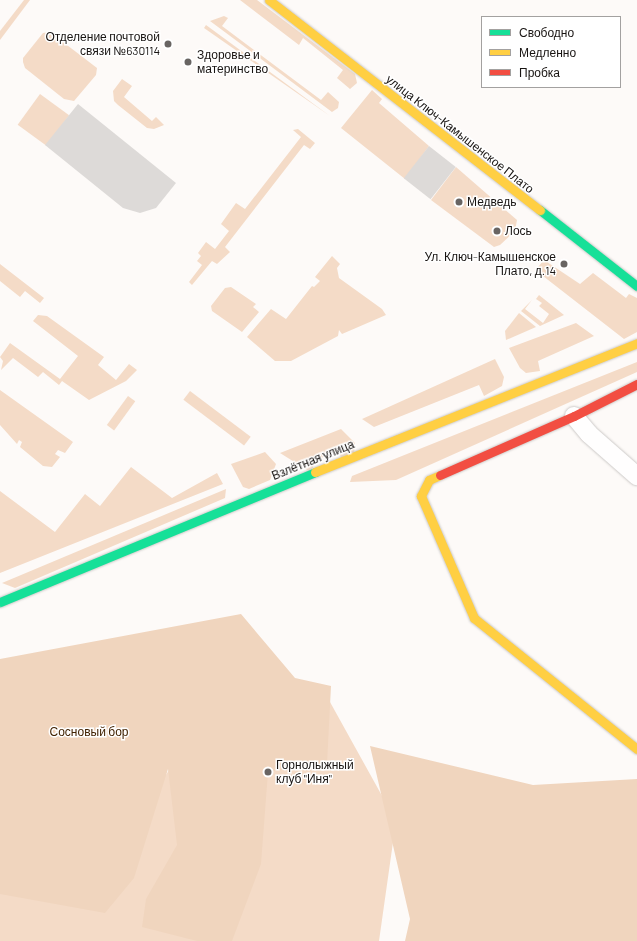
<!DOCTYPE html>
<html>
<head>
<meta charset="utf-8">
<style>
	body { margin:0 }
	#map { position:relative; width:637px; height:941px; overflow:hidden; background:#fdfaf8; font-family:Barlow,sans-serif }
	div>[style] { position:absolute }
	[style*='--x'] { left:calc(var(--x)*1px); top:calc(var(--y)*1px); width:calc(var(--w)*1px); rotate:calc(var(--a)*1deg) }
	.green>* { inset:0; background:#f4dbc7; transform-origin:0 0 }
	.forest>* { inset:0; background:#f0d5be }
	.building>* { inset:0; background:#dddad8; transform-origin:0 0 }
	.roads { filter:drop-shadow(0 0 1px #cdcac8) drop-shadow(0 0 1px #cdcac8) }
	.street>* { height:18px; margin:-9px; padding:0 9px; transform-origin:9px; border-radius:9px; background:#fffefe }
	.fast>* { height:9px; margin:-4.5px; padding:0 4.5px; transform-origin:4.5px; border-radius:4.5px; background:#16e098 }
	.slow>* { height:9px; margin:-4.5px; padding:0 4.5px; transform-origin:4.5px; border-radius:4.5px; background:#ffcf43 }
	.jam>* { height:9px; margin:-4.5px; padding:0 4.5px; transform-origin:4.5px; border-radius:4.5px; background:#f24e42 }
	.dots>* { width:11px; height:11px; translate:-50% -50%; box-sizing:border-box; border:2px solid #fff; border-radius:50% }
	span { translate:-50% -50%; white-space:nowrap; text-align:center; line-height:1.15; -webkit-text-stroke:3px #fff; paint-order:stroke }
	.poi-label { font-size:12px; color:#181412 }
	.right { translate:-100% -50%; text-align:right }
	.left { translate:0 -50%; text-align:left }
	.street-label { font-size:12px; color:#181412 }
	.park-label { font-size:12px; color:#412202 }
	.legend { position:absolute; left:481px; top:16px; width:140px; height:72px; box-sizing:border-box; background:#fff; border:1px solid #a3a1a0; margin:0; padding:5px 7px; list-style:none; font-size:12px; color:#181412 }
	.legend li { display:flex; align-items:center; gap:8px; height:20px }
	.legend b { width:20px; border:1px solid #a3a1a0 }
</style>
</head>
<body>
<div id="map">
	<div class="green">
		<i style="clip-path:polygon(24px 0,30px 0,0 40px,0 31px)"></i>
		<i style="clip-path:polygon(240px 0,257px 0,355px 74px,357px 83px,350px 89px,337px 78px,343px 70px,303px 38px,299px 45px)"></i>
		<i style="clip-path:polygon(224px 16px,228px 18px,222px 26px,321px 100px,328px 92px,339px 102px,338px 108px,332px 112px,210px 21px)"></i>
		<i style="clip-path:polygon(206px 25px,330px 116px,204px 28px)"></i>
		<i style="clip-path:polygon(50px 32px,97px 68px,96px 75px,74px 101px,64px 99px,25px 68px,23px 62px,23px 58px,43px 33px)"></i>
		<i style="clip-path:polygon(122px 79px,132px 86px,124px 97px,152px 121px,156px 117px,164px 125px,154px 129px,147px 128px,118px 105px,114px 101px,113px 91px)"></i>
		<i style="clip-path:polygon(372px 90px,382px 99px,379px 103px,429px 146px,405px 179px,341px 128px)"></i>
		<i style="left:40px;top:94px;width:36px;height:38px;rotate:36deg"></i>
		<i style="clip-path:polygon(298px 129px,315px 143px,310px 149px,304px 145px,225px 247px,230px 252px,217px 264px,212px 261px,192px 285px,189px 282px,202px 265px,197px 261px,201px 256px,198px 253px,206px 242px,215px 249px,229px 231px,221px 224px,236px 203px,245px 209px,301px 137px,293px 130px)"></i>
		<i style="clip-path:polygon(456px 167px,517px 220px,515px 231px,500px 245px,494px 247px,431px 200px)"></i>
		<i style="clip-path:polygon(332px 256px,340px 264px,337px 268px,339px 278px,382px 309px,386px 315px,342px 334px,339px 330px,338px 336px,291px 361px,275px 361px,247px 337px,271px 309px,286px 319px,312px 286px,314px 287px,320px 281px,315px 277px)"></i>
		<i style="clip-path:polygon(544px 260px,580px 284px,593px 273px,626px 298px,629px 294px,637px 298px,637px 332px,624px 339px,543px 276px,538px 267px)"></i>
		<i style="clip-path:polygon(0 264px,44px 298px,40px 303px,25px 291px,20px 297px,0 281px)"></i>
		<i style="clip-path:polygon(231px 287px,256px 304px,253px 307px,259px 312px,242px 332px,212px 311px,211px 306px,225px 288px)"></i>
		<i style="clip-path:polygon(539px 295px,564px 315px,540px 326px,521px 311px,532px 300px,525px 309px,543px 323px,549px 314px,539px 306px,542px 303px,536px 299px)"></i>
		<i style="clip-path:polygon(519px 313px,536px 327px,506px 340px,505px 331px)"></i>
		<i style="clip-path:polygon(38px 315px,47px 316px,104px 357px,98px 365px,116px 380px,129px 364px,137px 370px,126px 381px,89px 400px,62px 381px,59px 385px,43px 372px,38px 377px,13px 358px,1px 370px,3px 361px,0 357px,10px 343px,60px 379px,78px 356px,33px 321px)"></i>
		<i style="clip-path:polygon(576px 323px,594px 336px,538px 361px,540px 371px,526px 373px,520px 368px,509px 348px)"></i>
		<i style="clip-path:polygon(495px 359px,504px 377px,502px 386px,484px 396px,479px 385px,374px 427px,362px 419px)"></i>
		<i style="clip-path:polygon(637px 362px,637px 372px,396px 480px,350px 482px,352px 476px)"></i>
		<i style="clip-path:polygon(0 390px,73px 442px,65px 453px,58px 450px,55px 454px,60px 457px,52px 467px,43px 466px,20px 447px,22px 442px,19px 440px,17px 444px,0 425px)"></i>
		<i style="left:190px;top:391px;width:76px;height:11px;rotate:37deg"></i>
		<i style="left:128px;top:396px;width:9px;height:36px;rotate:36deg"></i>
		<i style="clip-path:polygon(341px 429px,355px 443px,354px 454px,343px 460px,336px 450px,314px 462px,312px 473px,280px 453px)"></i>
		<i style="clip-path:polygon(265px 452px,276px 464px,270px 480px,249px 489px,243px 487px,231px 464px)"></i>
		<i style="clip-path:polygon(131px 467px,172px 498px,217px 473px,223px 484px,0 573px,0 491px,55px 532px,85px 494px,100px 506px)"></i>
		<i style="clip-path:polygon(226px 489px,225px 498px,15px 588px,2px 583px)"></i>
		<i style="clip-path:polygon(240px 663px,330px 702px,396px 821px,379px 941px,0 941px,0 876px,144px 808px)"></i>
	</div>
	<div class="forest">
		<i style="clip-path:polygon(241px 614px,295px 678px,331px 686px,327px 764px,268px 772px,261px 864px,232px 941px,197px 941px,142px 927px,146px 899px,177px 845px,168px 769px,134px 878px,105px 913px,0 894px,0 659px)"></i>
		<i style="clip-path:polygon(370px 746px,533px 785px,637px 779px,637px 941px,405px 941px,410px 919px)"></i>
	</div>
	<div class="building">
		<i style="clip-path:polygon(78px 104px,176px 183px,156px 208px,140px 213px,123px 208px,45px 145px)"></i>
		<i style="left:429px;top:146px;width:34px;height:41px;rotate:38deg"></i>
	</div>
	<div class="roads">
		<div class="street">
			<i style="--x:574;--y:416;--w:23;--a:50"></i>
			<i style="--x:589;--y:434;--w:64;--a:41.2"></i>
		</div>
		<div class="fast">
			<i style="--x:540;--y:210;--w:123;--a:38.1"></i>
			<i style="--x:0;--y:602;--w:341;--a:-22.4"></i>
		</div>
		<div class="slow">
			<i style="--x:269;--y:0;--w:343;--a:37.8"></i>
			<i style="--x:315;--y:472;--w:347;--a:-21.8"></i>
			<i style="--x:440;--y:475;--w:12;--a:156"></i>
			<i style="--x:429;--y:480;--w:18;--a:117"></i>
			<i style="--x:421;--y:496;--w:133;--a:66.5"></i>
			<i style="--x:474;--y:618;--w:209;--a:38.8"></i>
		</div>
		<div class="jam">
			<i style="--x:440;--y:475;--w:146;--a:-23.8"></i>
			<i style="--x:574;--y:416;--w:71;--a:-26.9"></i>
		</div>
	</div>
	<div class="dots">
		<i style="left:168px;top:44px;background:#686462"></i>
		<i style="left:188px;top:62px;background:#686462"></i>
		<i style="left:459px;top:202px;background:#686462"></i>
		<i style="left:497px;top:231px;background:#686462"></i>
		<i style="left:564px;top:264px;background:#686462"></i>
		<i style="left:268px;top:772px;background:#686462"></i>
	</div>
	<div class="poi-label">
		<span class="right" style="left:160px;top:44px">Отделение почтовой<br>связи №630114</span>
		<span class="left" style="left:197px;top:62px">Здоровье и<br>материнство</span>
		<span class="left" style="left:467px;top:202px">Медведь</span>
		<span class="left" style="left:505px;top:231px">Лось</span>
		<span class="right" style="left:556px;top:264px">Ул. Ключ-Камышенское<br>Плато, д.14</span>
		<span class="left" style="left:276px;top:772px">Горнолыжный<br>клуб "Иня"</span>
	</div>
	<div class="street-label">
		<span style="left:460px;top:134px;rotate:38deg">улица Ключ-Камышенское Плато</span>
		<span style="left:313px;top:460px;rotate:-22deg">Взлётная улица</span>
	</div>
	<div class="park-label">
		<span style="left:89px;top:732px">Сосновый бор</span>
	</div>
	<ul class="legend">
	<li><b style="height:5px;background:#16e098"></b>Свободно</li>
	<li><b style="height:5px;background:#ffcf43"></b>Медленно</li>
	<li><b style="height:5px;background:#f24e42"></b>Пробка</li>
	</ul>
</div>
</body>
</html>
